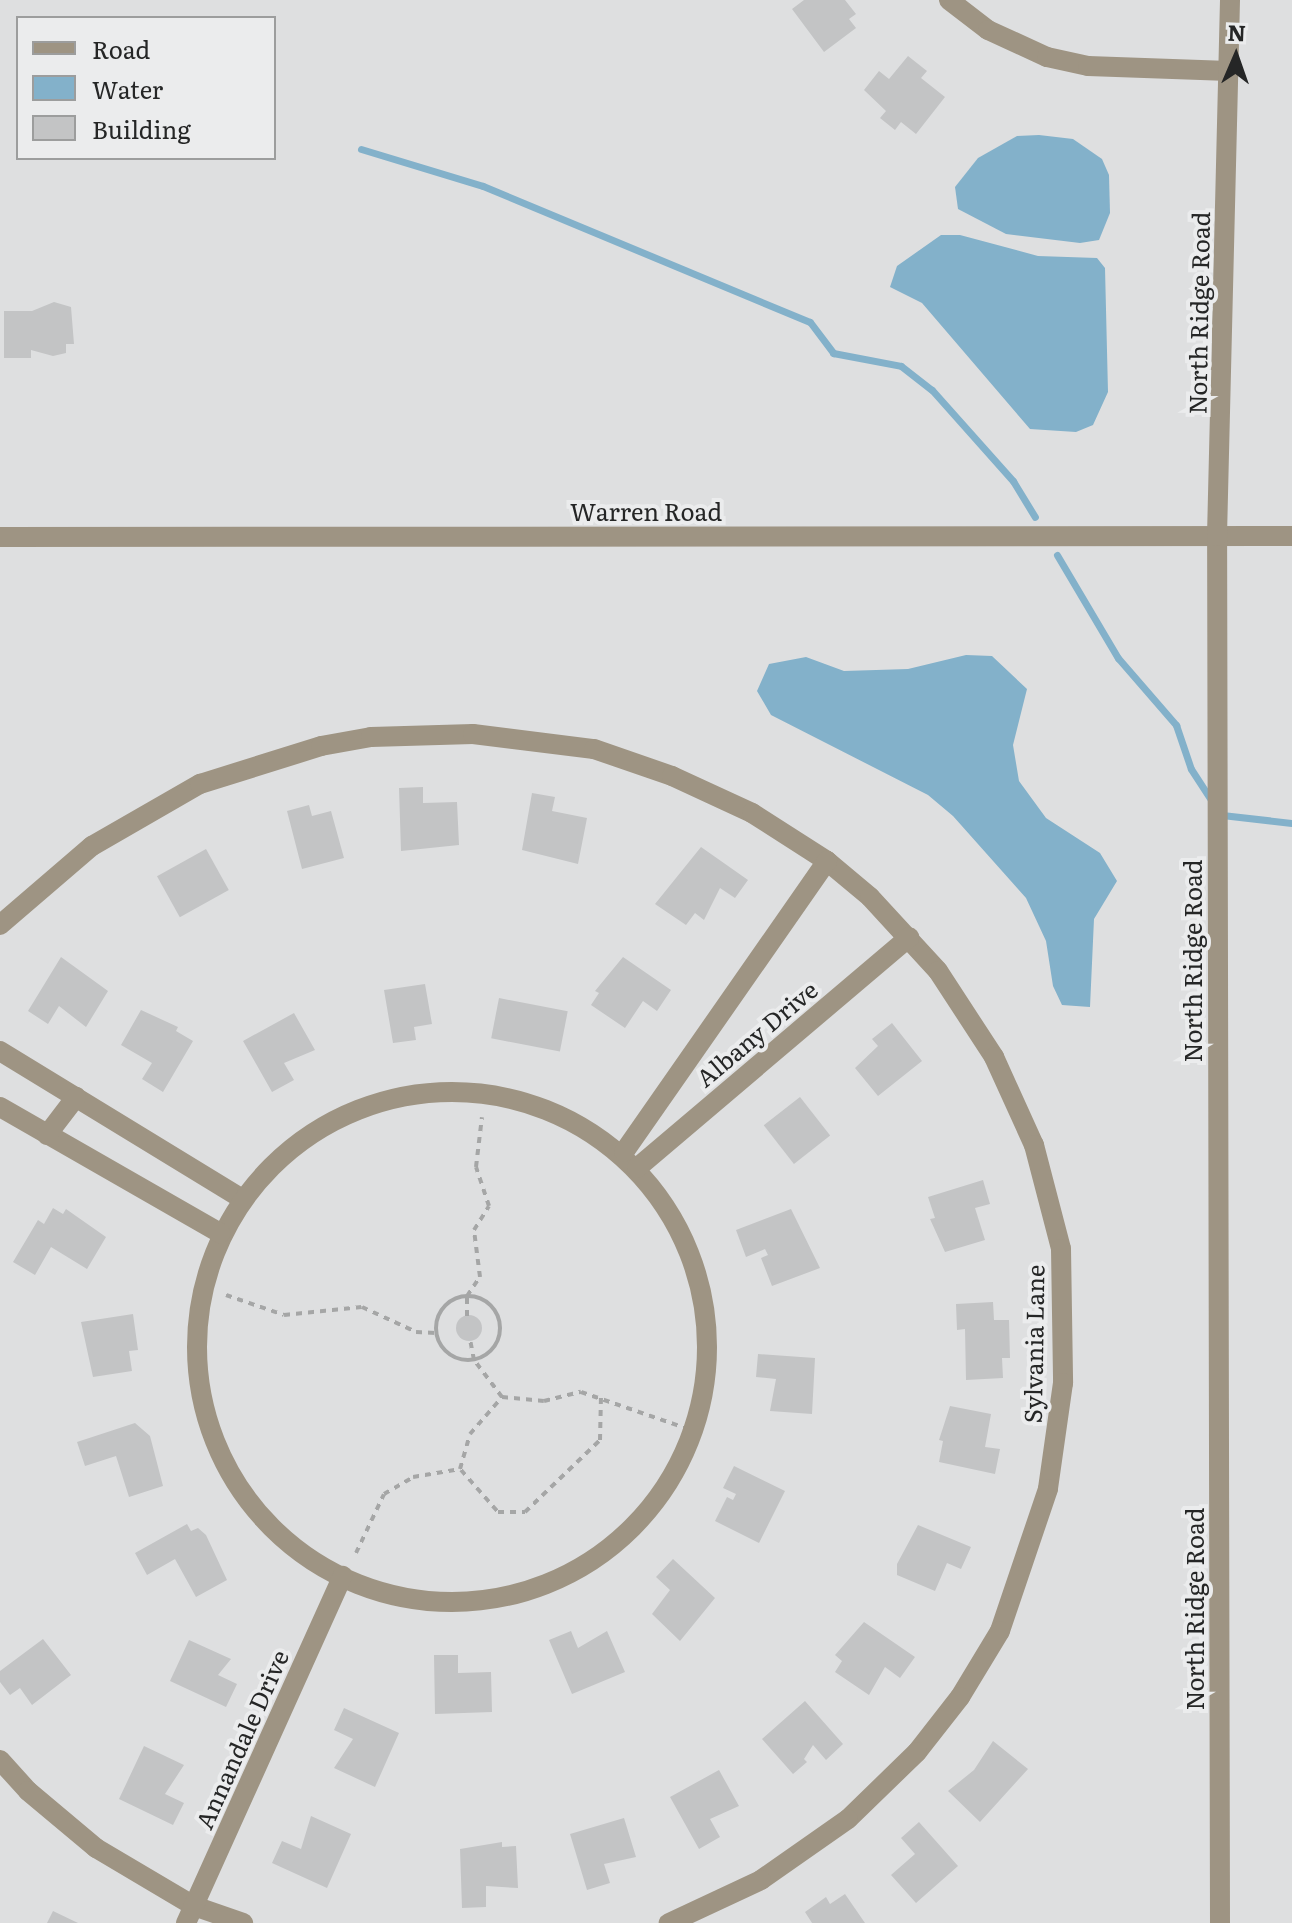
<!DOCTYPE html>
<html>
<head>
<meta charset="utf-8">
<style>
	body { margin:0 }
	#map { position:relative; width:1292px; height:1923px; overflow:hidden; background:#dedfe0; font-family:Literata,serif }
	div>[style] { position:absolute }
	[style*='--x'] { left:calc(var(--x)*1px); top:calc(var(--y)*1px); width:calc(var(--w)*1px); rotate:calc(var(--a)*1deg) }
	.water>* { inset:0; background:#83b1ca }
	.stream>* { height:7px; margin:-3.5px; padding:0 3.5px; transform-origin:3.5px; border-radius:3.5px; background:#83b1ca }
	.building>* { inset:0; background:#c3c4c5; transform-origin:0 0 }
	.round { border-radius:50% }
	.path>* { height:4px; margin-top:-2px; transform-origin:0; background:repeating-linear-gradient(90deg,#a5a6a6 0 6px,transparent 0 12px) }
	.path>.ring { margin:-2px; padding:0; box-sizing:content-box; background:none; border:4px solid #a5a6a6; border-radius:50% }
	.minor>* { height:20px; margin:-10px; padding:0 10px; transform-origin:10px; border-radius:10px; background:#9e9483 }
	.minor>.ring { margin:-10px; padding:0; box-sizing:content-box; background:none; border:20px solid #9e9483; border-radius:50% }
	span { translate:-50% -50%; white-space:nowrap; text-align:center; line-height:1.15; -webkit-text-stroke:8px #ebeced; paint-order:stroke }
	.street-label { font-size:24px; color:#252626 }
	.legend { position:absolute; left:16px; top:16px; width:260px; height:144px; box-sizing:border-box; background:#ebeced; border:2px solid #9c9d9d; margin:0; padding:10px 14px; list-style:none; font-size:24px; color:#252626 }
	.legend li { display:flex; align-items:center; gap:16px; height:40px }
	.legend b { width:40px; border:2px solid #9c9d9d }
	.north { position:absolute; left:1196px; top:16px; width:80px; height:80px; -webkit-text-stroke:6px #ebeced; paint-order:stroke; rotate:2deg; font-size:22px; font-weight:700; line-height:32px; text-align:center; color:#252626 }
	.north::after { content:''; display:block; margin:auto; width:28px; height:36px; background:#252626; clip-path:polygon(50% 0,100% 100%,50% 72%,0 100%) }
</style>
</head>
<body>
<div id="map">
	<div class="water">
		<i style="clip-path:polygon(1039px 135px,1073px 139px,1102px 159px,1109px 175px,1110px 213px,1099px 240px,1080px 243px,1006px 234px,958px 209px,955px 187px,978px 158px,1017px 136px)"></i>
		<i style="clip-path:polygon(941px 235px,960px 235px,1038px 256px,1097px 258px,1105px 268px,1108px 392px,1093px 425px,1076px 432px,1030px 429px,922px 303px,890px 287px,897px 266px)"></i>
		<i style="clip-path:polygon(966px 655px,992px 656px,1027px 689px,1013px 745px,1019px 781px,1046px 818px,1100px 853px,1117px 881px,1094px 919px,1090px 1007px,1062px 1005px,1053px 986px,1046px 941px,1026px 898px,953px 816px,928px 795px,771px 715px,757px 691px,769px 664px,806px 657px,844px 671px,908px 669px)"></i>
	</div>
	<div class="stream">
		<i style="--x:361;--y:149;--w:127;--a:16.9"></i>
		<i style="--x:483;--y:186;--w:354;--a:22.6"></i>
		<i style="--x:810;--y:322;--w:39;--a:53"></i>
		<i style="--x:833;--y:353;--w:69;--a:10.8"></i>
		<i style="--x:901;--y:366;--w:39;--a:38"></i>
		<i style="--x:932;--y:390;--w:122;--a:48.3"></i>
		<i style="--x:1013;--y:481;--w:42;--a:58.6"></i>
		<i style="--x:1057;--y:555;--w:120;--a:59.4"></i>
		<i style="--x:1118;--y:658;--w:89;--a:49.1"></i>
		<i style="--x:1176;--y:725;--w:46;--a:71.2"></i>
		<i style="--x:1191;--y:769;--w:38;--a:57"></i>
		<i style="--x:1222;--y:815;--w:70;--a:6.5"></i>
	</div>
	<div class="building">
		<i style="clip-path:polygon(804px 0,845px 0,856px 14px,849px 19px,856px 28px,824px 52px,792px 9px)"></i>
		<i style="clip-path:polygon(908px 56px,927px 71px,921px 78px,945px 97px,916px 134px,901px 122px,895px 130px,880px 118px,886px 111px,864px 90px,879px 71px,889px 79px)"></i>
		<i style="clip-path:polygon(54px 302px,71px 307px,74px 344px,66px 344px,66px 353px,53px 356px,31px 350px,31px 358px,4px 358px,4px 311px,32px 311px)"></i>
		<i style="clip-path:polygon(423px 787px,423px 803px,457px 802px,459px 845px,401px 851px,399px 788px)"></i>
		<i style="clip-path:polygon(532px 793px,555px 797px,552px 811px,587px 818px,578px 864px,522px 850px)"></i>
		<i style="clip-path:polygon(309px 805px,312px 816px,331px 811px,344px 858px,302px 869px,287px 811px)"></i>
		<i style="clip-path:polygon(701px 847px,748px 880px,735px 898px,720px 888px,704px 920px,695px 913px,686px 925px,655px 904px)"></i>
		<i style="left:206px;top:849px;width:47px;height:56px;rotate:61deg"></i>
		<i style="clip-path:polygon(61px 957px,108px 991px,86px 1027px,59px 1006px,48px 1024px,28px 1011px)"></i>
		<i style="clip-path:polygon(623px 957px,671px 990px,657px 1011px,643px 1001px,625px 1028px,591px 1005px,599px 993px,595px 991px)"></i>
		<i style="clip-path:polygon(425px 984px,432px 1024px,414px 1027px,416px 1040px,393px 1043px,384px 990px)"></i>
		<i style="left:499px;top:998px;width:70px;height:41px;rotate:11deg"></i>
		<i style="clip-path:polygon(141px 1010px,178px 1027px,176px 1031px,193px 1041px,163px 1092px,142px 1079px,152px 1063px,121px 1045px)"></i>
		<i style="clip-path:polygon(294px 1013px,315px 1050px,284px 1063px,294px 1080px,272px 1092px,243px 1041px)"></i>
		<i style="clip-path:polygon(892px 1023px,922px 1061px,878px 1096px,855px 1068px,878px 1046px,872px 1039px)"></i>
		<i style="left:800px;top:1097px;width:49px;height:46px;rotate:52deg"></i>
		<i style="clip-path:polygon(983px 1180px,990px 1204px,975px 1208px,985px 1240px,945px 1252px,930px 1219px,935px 1218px,928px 1197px)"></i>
		<i style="clip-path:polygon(53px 1208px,63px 1214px,66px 1209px,106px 1237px,87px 1269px,51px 1247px,35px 1275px,13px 1262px,38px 1220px,44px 1224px)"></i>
		<i style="clip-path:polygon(791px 1209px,820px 1268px,772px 1286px,761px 1258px,768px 1255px,765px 1249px,746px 1257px,736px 1230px)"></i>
		<i style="clip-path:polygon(993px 1302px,994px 1320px,1009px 1320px,1010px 1358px,1002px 1358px,1003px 1378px,966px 1380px,965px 1329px,957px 1330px,956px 1304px)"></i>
		<i style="clip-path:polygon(133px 1314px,138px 1350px,129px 1351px,132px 1371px,93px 1377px,81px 1322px)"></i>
		<i class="round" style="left:456px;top:1315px;width:26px;height:26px"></i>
		<i style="clip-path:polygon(758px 1354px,815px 1358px,812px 1414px,770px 1411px,776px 1379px,756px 1377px)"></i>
		<i style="clip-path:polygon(950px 1406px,991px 1414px,985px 1447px,1000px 1449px,995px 1474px,939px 1462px,943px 1441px,939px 1440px)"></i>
		<i style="clip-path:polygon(135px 1423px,150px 1436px,163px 1486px,129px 1497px,116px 1456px,85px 1466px,77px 1442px)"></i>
		<i style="clip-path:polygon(734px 1466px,785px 1491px,759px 1543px,715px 1521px,727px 1497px,733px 1500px,736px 1494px,723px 1488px)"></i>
		<i style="clip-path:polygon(187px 1524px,191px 1531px,198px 1528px,206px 1535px,227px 1580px,196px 1597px,175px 1559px,147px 1575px,135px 1553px)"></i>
		<i style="clip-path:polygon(918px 1525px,971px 1547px,961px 1569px,947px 1563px,935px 1591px,897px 1575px,897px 1564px)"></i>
		<i style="clip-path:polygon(673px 1559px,715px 1598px,680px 1641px,652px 1614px,670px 1590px,656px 1577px)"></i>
		<i style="clip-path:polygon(864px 1622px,915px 1657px,900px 1678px,885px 1667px,869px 1695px,835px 1672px,842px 1661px,835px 1655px)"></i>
		<i style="clip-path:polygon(571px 1631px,578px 1648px,607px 1631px,625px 1672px,572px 1694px,549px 1640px)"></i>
		<i style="clip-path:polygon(43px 1639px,71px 1675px,32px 1705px,20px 1688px,10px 1695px,0 1682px,0 1671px)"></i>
		<i style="clip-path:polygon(189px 1640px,231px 1659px,218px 1675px,237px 1684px,226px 1707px,170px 1681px)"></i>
		<i style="clip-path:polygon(434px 1655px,458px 1655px,458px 1673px,491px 1672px,492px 1712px,435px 1714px)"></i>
		<i style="clip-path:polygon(805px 1701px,843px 1744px,826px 1760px,813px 1745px,804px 1759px,807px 1762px,793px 1774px,762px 1739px)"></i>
		<i style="clip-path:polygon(344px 1708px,399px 1733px,375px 1787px,334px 1768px,353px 1739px,334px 1730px)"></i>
		<i style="clip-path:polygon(993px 1741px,1028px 1769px,980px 1822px,948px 1791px,974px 1770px)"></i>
		<i style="clip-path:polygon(144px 1746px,184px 1765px,165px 1794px,184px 1803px,173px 1825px,119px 1799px)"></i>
		<i style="clip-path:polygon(719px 1770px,739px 1806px,710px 1819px,720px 1837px,699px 1849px,670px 1797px)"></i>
		<i style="clip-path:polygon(311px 1816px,351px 1834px,327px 1888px,272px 1863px,282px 1841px,301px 1849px)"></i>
		<i style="clip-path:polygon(624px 1818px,636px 1857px,604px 1864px,610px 1883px,587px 1890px,570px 1834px)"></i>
		<i style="clip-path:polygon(919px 1822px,958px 1866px,916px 1903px,891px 1875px,915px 1854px,901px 1838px)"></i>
		<i style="clip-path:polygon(502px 1842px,502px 1847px,516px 1846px,518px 1888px,486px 1886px,486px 1907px,462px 1908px,460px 1849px)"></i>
		<i style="clip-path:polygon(845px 1894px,865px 1923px,812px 1923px,805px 1912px,826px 1897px,830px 1904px)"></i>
		<i style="clip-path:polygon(53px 1911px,78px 1923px,47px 1923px)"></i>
	</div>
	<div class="path">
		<i style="--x:226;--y:1295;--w:61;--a:19"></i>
		<i style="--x:284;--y:1315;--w:78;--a:-5.9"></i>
		<i style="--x:362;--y:1307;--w:60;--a:24.8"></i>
		<i style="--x:416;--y:1332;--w:20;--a:3"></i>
		<i class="ring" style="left:436px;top:1296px;width:60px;height:60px"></i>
		<i style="--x:467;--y:1316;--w:20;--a:-90"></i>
		<i style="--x:467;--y:1296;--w:23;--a:-56"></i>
		<i style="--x:480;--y:1277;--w:47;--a:-97.3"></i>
		<i style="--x:474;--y:1230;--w:28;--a:-58"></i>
		<i style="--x:489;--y:1206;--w:41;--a:-108.4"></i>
		<i style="--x:476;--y:1167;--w:50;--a:-83.2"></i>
		<i style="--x:502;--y:1397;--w:42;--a:5.4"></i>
		<i style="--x:544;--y:1401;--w:38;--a:-14"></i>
		<i style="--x:581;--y:1392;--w:120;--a:19"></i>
		<i style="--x:461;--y:1470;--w:56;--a:48.6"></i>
		<i style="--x:498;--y:1512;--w:27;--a:0"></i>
		<i style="--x:525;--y:1512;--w:104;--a:-43.8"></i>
		<i style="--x:600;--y:1440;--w:44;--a:-88.7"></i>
		<i style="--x:356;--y:1553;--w:65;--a:-64.6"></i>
		<i style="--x:384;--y:1494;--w:34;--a:-30"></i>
		<i style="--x:413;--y:1477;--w:48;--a:-9.7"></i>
		<i style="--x:460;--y:1469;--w:36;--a:-74"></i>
		<i style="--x:470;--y:1434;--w:49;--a:-49.1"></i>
		<i style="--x:502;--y:1397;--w:46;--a:-127.1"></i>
		<i style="--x:474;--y:1360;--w:20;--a:-101"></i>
	</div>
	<div class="minor">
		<i style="--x:949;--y:0;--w:49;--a:37.6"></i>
		<i style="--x:988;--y:30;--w:65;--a:24.6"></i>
		<i style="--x:1047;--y:57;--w:42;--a:12.4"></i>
		<i style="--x:1088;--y:66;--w:141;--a:2"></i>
		<i style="--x:0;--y:537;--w:1292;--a:-0.04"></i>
		<i style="--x:0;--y:925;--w:121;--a:-40.7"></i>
		<i style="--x:92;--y:846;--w:125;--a:-29.9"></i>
		<i style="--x:200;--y:784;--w:127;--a:-17.4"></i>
		<i style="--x:321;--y:746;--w:51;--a:-10.2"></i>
		<i style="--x:371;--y:737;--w:102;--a:-1.7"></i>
		<i style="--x:473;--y:734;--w:122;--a:7.1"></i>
		<i style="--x:594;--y:749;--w:83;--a:19.1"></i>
		<i style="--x:672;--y:776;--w:88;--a:24.8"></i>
		<i style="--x:752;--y:813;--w:89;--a:32.6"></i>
		<i style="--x:827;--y:861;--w:56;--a:39.9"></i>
		<i style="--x:870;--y:897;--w:100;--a:47.4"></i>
		<i style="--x:938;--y:971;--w:103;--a:56.9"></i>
		<i style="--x:994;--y:1057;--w:97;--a:65.6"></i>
		<i style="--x:1034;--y:1145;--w:107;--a:75.4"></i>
		<i style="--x:1061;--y:1249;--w:134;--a:89.1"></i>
		<i style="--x:1063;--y:1383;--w:107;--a:98.1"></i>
		<i style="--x:1048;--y:1489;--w:150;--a:108.7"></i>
		<i style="--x:1000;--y:1631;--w:77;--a:121.2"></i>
		<i style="--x:960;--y:1697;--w:70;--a:128"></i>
		<i style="--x:917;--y:1752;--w:96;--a:135.8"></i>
		<i style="--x:848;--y:1819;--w:106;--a:145"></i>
		<i style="--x:761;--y:1880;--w:102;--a:154.9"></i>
		<i style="--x:0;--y:1051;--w:282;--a:31.4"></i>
		<i class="ring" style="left:197px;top:1092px;width:490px;height:490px"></i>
		<i style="--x:0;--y:1107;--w:254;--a:29.8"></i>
		<i style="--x:47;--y:1135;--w:48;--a:-52.7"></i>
		<i style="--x:624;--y:1152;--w:355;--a:-55.1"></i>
		<i style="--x:637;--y:1168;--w:357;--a:-40.3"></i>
		<i style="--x:0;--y:1760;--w:42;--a:47.9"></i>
		<i style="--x:28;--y:1791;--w:89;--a:40"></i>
		<i style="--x:96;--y:1848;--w:114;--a:30.6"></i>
		<i style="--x:194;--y:1906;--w:52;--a:19.1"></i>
		<i style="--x:186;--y:1923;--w:381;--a:-65.7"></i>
		<i style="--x:1220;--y:1923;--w:1387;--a:-90.12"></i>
		<i style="--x:1217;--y:536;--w:536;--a:-88.61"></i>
	</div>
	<div class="street-label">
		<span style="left:1198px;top:313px;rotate:-89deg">North Ridge Road</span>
		<span style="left:646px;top:511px">Warren Road</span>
		<span style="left:1192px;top:961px;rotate:-90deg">North Ridge Road</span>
		<span style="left:756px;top:1033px;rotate:-40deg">Albany Drive</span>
		<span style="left:1033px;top:1344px;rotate:-89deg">Sylvania Lane</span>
		<span style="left:1194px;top:1609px;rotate:-90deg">North Ridge Road</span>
		<span style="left:241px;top:1739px;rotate:-66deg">Annandale Drive</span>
	</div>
	<ul class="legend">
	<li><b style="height:10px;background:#9e9483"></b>Road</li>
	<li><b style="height:22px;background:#83b1ca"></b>Water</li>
	<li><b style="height:22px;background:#c3c4c5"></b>Building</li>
	</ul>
	<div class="north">N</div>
</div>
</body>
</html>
